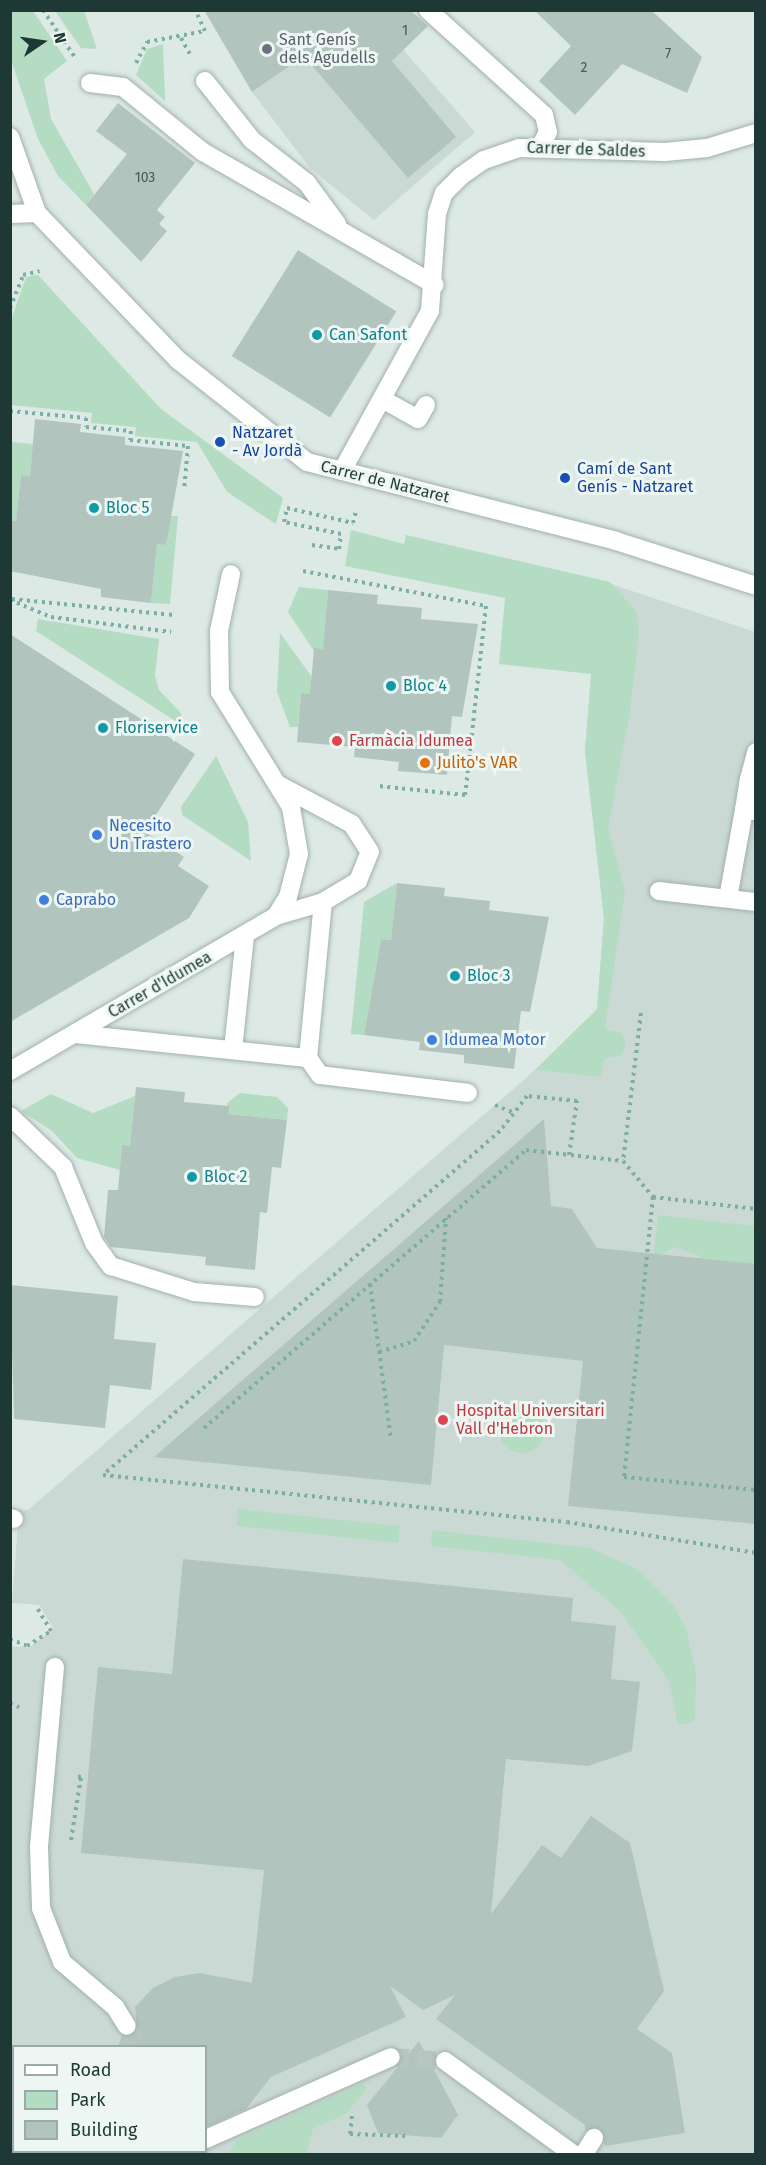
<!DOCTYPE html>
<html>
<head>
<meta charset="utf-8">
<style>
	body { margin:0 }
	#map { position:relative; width:766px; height:2165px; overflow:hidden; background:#dde9e5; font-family:"Fira Sans",sans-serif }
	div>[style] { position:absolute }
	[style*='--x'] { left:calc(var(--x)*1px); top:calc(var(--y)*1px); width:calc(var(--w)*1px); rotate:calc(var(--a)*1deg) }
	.built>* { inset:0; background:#cbd9d4 }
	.green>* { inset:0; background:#b4dcc3; transform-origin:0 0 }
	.round { border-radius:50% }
	.building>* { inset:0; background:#b2c4be; transform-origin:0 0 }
	.minor-tunnel>* { height:18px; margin-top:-9px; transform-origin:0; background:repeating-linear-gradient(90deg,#b7c6c2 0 18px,transparent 0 27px) }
	.path>* { height:4px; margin-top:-2px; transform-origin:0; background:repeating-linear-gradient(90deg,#7caea4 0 3px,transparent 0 7.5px) }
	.roads { filter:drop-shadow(0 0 2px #a0b1ad) drop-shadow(0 0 2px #a0b1ad) }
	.minor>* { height:18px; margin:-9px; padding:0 9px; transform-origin:9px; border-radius:9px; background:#fff }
	.dots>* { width:16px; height:16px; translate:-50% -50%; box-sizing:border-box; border:3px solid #edf6f2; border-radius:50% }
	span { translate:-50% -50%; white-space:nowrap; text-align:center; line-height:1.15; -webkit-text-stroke:6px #edf6f2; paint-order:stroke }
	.number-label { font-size:14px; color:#435c57 }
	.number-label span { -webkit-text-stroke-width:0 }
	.worship-label { font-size:16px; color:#5b616d }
	.left { translate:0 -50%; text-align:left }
	.street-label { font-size:16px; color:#1e3935 }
	.culture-label { font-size:16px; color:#0d838f }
	.transit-label { font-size:16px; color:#164399 }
	.health-label { font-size:16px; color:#be3a42 }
	.food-label { font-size:16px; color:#c56008 }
	.shop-label { font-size:16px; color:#366cbe }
	.frame { position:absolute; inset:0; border:12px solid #1e3935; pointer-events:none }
	.legend { position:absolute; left:12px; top:2045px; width:195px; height:108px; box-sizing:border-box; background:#edf6f2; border:2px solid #9aaaa6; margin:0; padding:8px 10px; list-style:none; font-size:18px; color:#1e3935 }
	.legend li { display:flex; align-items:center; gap:12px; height:30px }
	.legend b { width:30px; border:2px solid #9aaaa6 }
	.north { position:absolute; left:12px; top:12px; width:60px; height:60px; -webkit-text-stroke:4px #edf6f2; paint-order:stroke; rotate:77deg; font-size:16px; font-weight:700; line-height:24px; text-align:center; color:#1e3935 }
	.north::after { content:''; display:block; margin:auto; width:21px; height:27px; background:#1e3935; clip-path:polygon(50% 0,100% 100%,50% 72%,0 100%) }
</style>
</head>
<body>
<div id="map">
	<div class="built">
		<i style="clip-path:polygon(401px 47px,475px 132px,374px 220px,310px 168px,252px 92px,303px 56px)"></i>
		<i style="clip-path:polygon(evenodd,599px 580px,755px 632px,755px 2154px,11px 2154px,11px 1646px,29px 1648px,53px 1628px,39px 1605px,12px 1603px,19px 1509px,28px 1510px,535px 1070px,597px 1010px,604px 918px,585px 751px,599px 580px,14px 2046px,206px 2046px,206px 2152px,14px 2152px,14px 2046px)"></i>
	</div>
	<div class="green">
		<i style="clip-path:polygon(10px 11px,33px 11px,67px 61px,44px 79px,51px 119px,94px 194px,86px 205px,58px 176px,38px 139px,11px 60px)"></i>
		<i style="clip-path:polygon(55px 11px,84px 11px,97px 49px,81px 48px)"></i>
		<i style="clip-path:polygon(163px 44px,165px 101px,136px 75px,147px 49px)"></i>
		<i style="clip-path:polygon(38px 275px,161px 409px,283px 498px,276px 524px,227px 492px,197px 442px,135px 436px,136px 427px,91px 423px,92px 413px,11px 405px,11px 320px,26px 277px)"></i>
		<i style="clip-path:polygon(11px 442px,33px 444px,30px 476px,21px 475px,16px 521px,11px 520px)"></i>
		<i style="clip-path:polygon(169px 516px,178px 516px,170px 604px,151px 603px,157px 544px,166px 545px)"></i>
		<i style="clip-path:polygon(351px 530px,404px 544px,406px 535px,610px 582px,636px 611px,639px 632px,630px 712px,608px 828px,625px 891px,605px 1029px,622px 1033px,626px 1046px,620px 1056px,604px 1059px,601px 1077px,535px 1070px,597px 1009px,604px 918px,585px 751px,591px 674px,499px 664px,505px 598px,345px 566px)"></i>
		<i style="clip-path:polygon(299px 587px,328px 590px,323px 649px,314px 651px,288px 612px)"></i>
		<i style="clip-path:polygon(38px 619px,159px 639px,155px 676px,159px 690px,182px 714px,177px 722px,36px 631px)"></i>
		<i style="clip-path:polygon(280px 633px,312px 677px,316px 695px,301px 693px,298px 727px,290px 727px,277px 692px)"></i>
		<i style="clip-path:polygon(216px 756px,248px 822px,251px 861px,182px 815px,181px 807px)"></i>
		<i style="clip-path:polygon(397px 883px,391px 940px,381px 939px,364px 1035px,351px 1034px,364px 902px)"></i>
		<i style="clip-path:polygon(240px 1093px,277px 1097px,288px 1108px,287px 1120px,228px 1114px,227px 1103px)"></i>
		<i style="clip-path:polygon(51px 1094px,93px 1113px,135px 1096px,130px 1146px,122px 1146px,120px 1170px,77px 1158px,52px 1131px,21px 1111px)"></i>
		<i style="clip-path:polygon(658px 1215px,755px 1226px,755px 1347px,699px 1256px,675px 1247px,653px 1260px)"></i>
		<i class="round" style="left:499px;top:1407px;width:46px;height:46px"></i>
		<i style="left:238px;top:1509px;width:163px;height:17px;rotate:6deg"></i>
		<i style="clip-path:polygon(432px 1530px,590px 1548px,637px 1569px,673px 1605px,686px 1628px,696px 1674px,695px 1721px,678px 1725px,669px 1681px,621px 1612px,560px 1560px,431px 1546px)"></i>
		<i style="clip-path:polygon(362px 2084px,367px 2088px,347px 2113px,313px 2129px,306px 2154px,228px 2154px,237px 2140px)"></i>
	</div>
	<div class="building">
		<i style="clip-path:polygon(204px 10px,410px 10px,428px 26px,392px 61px,456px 137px,408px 178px,304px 56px,252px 92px)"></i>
		<i style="clip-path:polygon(534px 10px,651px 10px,702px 57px,687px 93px,622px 64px,575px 115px,539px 81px,571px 46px)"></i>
		<i style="clip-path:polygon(118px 103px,195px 163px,157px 210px,165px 217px,159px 224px,167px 231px,141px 262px,86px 205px,127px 154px,96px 131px)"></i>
		<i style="left:298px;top:250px;width:116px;height:125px;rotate:32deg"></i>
		<i style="clip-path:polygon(35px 419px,81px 424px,80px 432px,125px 437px,125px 445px,183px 451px,166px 545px,157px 544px,151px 603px,101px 597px,101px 589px,10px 571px,10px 520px,16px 521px,21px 475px,30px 476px)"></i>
		<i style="clip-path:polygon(328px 590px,378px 595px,377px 604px,422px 608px,421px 619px,478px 624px,462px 717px,452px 716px,447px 775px,398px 771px,399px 762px,354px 757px,355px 747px,297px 742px,301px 693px,310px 694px,314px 648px,323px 649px)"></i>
		<i style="clip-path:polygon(10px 634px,195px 754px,145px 832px,184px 857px,178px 866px,209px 886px,189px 918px,10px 1022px)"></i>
		<i style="clip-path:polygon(397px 883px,445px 888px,444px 896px,490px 901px,489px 910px,549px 917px,530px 1012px,521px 1011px,514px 1069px,464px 1063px,464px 1055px,419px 1050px,420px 1042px,364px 1035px,381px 939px,391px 940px)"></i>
		<i style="clip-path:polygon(136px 1087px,185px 1092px,184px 1102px,229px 1106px,228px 1114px,287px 1120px,281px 1168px,272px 1167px,267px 1213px,260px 1212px,255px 1270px,205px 1265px,206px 1257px,111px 1247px,104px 1237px,108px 1190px,118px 1190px,122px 1145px,130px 1146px)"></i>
		<i style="clip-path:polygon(544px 1119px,551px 1206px,572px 1209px,597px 1248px,756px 1264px,756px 1524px,568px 1506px,583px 1361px,444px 1345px,431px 1485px,154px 1457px)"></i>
		<i style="clip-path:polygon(10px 1285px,118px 1296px,114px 1339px,156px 1343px,151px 1390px,110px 1385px,105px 1428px,14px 1419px)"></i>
		<i style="clip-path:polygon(183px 1559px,573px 1598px,571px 1621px,616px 1626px,611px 1679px,640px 1682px,632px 1751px,588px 1766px,506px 1759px,491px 1914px,542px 1845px,561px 1858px,591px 1816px,630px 1843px,664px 1991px,637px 2029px,672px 2053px,685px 2133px,605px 2146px,600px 2129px,585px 2131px,585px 2125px,436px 2019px,455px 1995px,423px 2010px,390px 1986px,406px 2017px,271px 2077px,246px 2109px,206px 2127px,206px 2046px,118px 2046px,122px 2036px,137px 2031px,135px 2007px,153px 1988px,175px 1977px,200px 1973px,252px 1983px,264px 1870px,81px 1853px,98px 1667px,172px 1674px)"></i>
		<i style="clip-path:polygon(419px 2041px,458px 2115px,441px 2138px,378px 2133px,367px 2105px)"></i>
	</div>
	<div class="minor-tunnel">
		<i style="--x:127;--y:2026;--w:23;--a:61"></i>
		<i style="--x:391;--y:2057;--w:54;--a:4.2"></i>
	</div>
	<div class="path">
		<i style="--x:43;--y:10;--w:59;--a:56"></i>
		<i style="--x:181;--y:38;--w:21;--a:61"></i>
		<i style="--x:136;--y:63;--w:24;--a:-62"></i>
		<i style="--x:147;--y:42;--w:59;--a:-10.7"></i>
		<i style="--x:205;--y:31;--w:23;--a:-115"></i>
		<i style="--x:10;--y:308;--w:35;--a:-68"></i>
		<i style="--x:23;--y:275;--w:17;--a:-13"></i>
		<i style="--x:10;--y:411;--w:76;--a:5.3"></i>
		<i style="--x:86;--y:418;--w:9;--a:90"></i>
		<i style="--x:86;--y:427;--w:45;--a:5.1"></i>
		<i style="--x:131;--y:431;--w:9;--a:96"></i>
		<i style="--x:130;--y:440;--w:58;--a:5.9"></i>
		<i style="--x:188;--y:446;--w:45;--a:95.1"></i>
		<i style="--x:312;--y:545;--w:27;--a:8"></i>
		<i style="--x:339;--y:549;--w:15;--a:-82"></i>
		<i style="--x:341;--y:534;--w:58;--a:-168.1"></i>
		<i style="--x:284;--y:522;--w:14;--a:-78"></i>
		<i style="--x:287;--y:508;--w:68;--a:12.8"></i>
		<i style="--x:353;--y:523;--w:12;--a:-76"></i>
		<i style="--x:303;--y:571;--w:186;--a:10.8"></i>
		<i style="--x:486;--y:606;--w:190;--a:96.3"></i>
		<i style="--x:465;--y:795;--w:87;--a:-174.1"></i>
		<i style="--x:12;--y:599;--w:162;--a:5.7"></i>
		<i style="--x:10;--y:600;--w:44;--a:22.5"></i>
		<i style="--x:51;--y:617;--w:121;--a:7.1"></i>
		<i style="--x:641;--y:1013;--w:149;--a:96.9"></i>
		<i style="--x:623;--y:1161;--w:47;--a:50.2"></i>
		<i style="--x:653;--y:1197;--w:104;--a:6.6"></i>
		<i style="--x:495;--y:1105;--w:21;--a:23"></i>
		<i style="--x:569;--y:1155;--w:55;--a:-81.6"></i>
		<i style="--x:577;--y:1101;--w:50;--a:-174.3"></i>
		<i style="--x:527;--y:1096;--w:44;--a:127.6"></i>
		<i style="--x:500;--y:1131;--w:525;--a:139.09"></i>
		<i style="--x:103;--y:1475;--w:466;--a:5.8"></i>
		<i style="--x:567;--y:1522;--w:192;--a:9.3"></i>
		<i style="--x:653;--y:1197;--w:281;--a:95.9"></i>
		<i style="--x:624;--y:1477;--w:133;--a:5.6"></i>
		<i style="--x:370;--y:1284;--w:157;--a:82.3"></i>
		<i style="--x:379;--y:1352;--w:37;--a:-17"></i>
		<i style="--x:414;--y:1341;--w:47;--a:-56.3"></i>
		<i style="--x:440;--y:1302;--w:84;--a:-85.9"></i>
		<i style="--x:204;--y:1428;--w:425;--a:-40.8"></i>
		<i style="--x:526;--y:1150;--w:98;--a:6.5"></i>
		<i style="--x:10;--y:1639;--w:18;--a:22"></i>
		<i style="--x:27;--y:1646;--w:28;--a:-32"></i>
		<i style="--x:51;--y:1631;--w:29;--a:-121"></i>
		<i style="--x:10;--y:1703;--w:10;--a:24"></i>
		<i style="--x:71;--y:1840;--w:64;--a:-81"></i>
		<i style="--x:81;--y:1777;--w:6;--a:-171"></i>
		<i style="--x:352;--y:2116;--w:18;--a:96"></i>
		<i style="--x:350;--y:2134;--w:59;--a:1.9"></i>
	</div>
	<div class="roads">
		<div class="minor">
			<i style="--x:428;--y:10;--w:156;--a:42.2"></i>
			<i style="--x:544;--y:115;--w:17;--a:77"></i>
			<i style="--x:548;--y:132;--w:17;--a:118"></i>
			<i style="--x:205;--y:81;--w:75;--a:51.5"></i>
			<i style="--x:252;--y:140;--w:70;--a:38"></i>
			<i style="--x:307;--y:183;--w:51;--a:53.8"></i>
			<i style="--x:90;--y:83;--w:33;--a:7"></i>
			<i style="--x:123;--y:87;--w:103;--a:39.1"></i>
			<i style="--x:203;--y:152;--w:267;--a:29.8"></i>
			<i style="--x:10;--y:137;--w:81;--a:70.4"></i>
			<i style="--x:37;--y:213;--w:204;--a:46.2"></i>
			<i style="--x:178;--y:360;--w:164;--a:38.3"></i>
			<i style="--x:307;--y:462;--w:319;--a:14.3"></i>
			<i style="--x:616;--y:541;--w:147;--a:17.8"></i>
			<i style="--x:10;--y:214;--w:27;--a:-2"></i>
			<i style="--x:382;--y:399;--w:41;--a:29.1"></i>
			<i style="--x:418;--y:419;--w:16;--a:-60"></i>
			<i style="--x:342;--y:471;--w:183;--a:-61.2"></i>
			<i style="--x:430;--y:311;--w:97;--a:-85.9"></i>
			<i style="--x:437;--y:214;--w:22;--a:-72"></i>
			<i style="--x:444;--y:193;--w:24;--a:-45"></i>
			<i style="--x:461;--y:176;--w:28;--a:-35"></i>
			<i style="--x:484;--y:160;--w:37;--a:-19"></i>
			<i style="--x:519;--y:148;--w:146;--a:1.6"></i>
			<i style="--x:665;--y:152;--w:42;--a:-5.4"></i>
			<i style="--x:707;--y:148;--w:51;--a:-17"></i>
			<i style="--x:749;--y:779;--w:28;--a:-75"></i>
			<i style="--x:744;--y:810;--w:31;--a:-81"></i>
			<i style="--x:749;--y:779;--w:7;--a:8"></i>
			<i style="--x:659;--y:891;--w:98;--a:6.5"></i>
			<i style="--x:728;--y:898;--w:89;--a:-79.7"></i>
			<i style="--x:744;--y:810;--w:12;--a:5"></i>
			<i style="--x:323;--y:902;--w:157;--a:95.5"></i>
			<i style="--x:308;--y:1058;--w:21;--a:55"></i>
			<i style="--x:320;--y:1075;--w:149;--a:6.9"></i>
			<i style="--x:276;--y:916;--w:49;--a:-16.6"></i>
			<i style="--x:323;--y:902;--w:41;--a:-31"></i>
			<i style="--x:358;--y:881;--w:31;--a:-68"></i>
			<i style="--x:370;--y:852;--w:33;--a:-123"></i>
			<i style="--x:352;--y:824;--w:83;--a:-151.9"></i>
			<i style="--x:75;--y:1034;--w:234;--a:5.9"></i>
			<i style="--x:233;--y:1050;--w:115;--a:-84"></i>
			<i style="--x:10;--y:1071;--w:308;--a:-30.2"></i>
			<i style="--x:276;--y:916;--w:22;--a:-58"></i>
			<i style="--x:288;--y:897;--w:44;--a:-75.7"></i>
			<i style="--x:299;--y:854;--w:48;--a:-99.7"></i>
			<i style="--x:291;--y:807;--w:135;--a:-121.7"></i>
			<i style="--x:220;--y:692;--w:61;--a:-90.9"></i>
			<i style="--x:219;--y:631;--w:58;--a:-78.1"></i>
			<i style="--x:10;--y:1116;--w:74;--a:43.9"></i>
			<i style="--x:63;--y:1167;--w:82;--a:67.8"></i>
			<i style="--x:94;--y:1243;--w:29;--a:54"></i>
			<i style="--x:111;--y:1266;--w:87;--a:17.4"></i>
			<i style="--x:194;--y:1292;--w:61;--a:4.7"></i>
			<i style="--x:10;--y:1518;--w:4;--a:14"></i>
			<i style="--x:55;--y:1667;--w:181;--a:95.1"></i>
			<i style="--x:39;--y:1847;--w:61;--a:88.1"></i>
			<i style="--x:41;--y:1908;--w:58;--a:68.7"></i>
			<i style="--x:62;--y:1962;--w:70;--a:40.3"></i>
			<i style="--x:115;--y:2007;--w:22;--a:58"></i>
			<i style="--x:445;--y:2061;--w:158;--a:36"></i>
			<i style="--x:206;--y:2139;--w:202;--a:-23.9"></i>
			<i style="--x:195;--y:2152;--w:3;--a:45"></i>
			<i style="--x:584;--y:2154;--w:19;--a:-58"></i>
		</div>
	</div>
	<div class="dots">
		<i style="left:267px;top:49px;background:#6b7280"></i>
		<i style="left:317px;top:335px;background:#0f9aa8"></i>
		<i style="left:220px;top:442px;background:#1a4fb4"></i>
		<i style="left:565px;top:478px;background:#1a4fb4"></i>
		<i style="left:94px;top:508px;background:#0f9aa8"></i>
		<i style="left:391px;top:686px;background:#0f9aa8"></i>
		<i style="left:103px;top:728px;background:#0f9aa8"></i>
		<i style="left:337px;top:741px;background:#e0444e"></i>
		<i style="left:425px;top:763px;background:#e8710a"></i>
		<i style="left:97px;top:835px;background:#3f7fe0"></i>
		<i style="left:44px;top:900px;background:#3f7fe0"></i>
		<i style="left:455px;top:976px;background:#0f9aa8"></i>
		<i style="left:432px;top:1040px;background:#3f7fe0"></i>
		<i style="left:192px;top:1177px;background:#0f9aa8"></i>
		<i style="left:443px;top:1420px;background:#e0444e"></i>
	</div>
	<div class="number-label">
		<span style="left:405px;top:31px">1</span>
		<span style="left:668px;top:54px">7</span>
		<span style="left:584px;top:68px">2</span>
		<span style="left:145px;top:178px">103</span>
	</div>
	<div class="worship-label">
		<span class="left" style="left:279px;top:49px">Sant Genís<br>dels Agudells</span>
	</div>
	<div class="street-label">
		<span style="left:586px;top:150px;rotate:2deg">Carrer de Saldes</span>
		<span style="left:385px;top:482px;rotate:14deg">Carrer de Natzaret</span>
		<span style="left:160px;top:985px;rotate:-30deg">Carrer d'Idumea</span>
	</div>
	<div class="culture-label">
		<span class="left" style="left:329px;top:335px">Can Safont</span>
		<span class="left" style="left:106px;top:508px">Bloc 5</span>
		<span class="left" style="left:403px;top:686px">Bloc 4</span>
		<span class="left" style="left:115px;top:728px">Floriservice</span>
		<span class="left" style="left:467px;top:976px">Bloc 3</span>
		<span class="left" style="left:204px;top:1177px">Bloc 2</span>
	</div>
	<div class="transit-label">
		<span class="left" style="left:232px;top:442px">Natzaret<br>- Av Jordà</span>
		<span class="left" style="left:577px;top:478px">Camí de Sant<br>Genís - Natzaret</span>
	</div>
	<div class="health-label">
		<span class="left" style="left:349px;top:741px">Farmàcia Idumea</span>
		<span class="left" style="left:456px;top:1420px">Hospital Universitari<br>Vall d'Hebron</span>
	</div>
	<div class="food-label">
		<span class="left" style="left:437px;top:763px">Julito's VAR</span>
	</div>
	<div class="shop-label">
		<span class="left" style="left:109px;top:835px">Necesito<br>Un Trastero</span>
		<span class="left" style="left:56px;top:900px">Caprabo</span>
		<span class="left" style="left:444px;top:1040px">Idumea Motor</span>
	</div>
	<div class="frame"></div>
	<ul class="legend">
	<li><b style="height:8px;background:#fff"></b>Road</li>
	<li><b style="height:16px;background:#b4dcc3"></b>Park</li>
	<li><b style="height:16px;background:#b2c4be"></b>Building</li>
	</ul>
	<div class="north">N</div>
</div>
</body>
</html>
